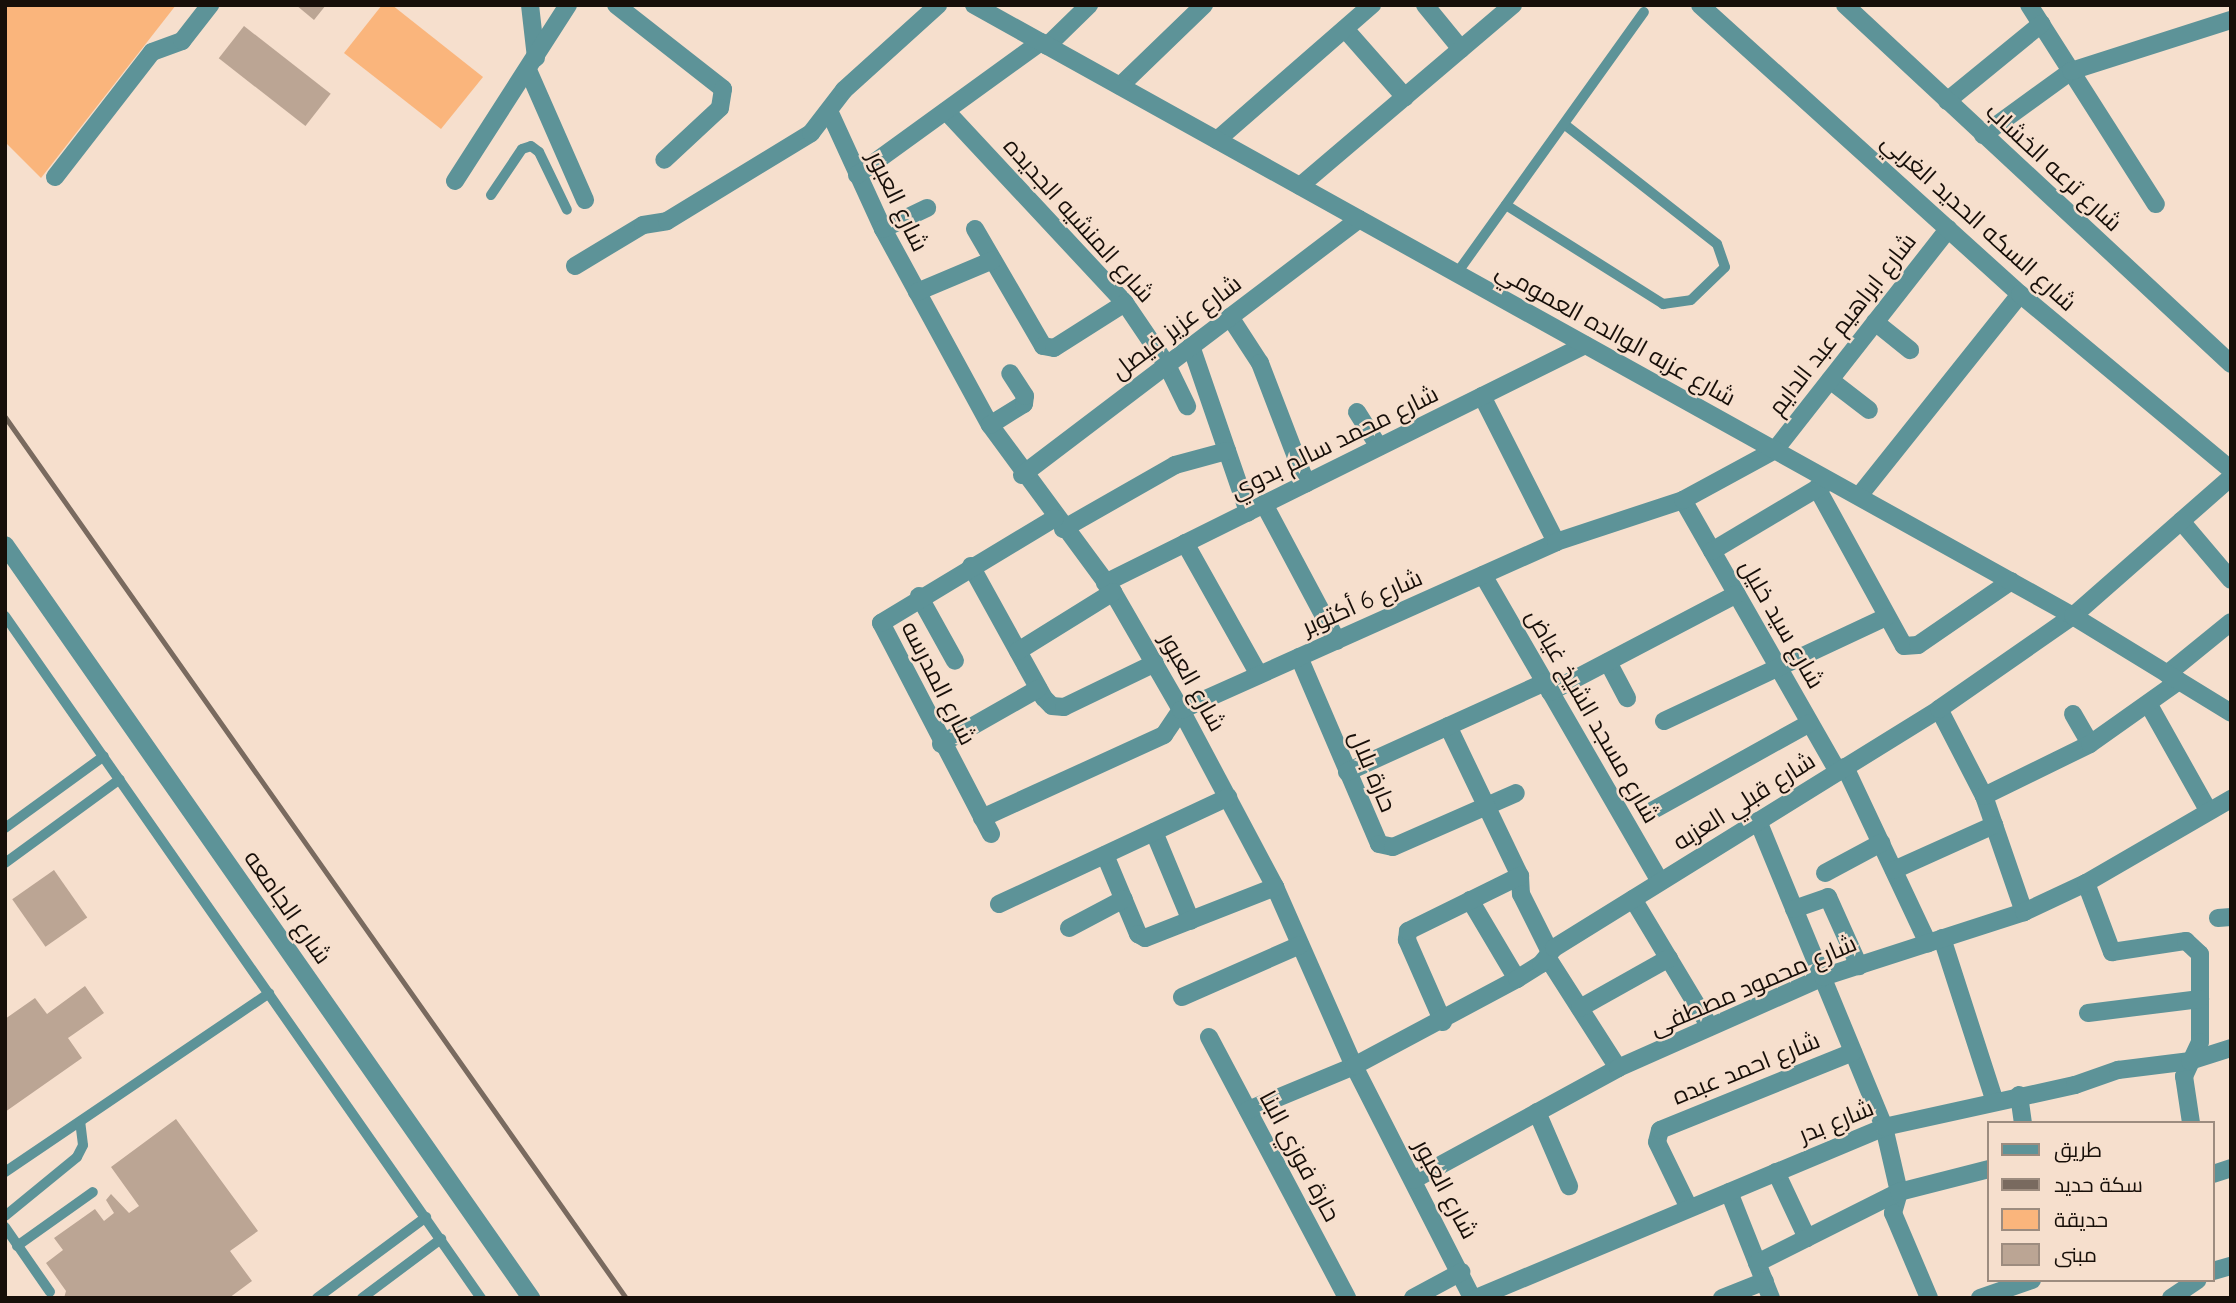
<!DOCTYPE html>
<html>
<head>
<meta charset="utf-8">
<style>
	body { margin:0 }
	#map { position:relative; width:2236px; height:1303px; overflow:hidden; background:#f6dfcd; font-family:Quicksand,Cairo,sans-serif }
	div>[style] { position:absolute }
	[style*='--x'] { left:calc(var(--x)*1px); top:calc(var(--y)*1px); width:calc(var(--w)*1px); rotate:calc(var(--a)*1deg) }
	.green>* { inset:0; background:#fab57c }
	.building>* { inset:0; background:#bba594; transform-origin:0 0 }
	.service>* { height:10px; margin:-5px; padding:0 5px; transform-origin:5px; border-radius:5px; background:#5d9398 }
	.minor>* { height:18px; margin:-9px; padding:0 9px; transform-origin:9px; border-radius:9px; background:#5d9398 }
	.tertiary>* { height:18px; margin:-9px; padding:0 9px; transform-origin:9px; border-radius:9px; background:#5d9398 }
	.rail>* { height:5px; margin:-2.5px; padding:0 2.5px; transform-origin:2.5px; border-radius:2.5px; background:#796a5f }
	span { translate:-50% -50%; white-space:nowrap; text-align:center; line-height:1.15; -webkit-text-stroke:5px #f6dfcd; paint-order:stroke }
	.street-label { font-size:24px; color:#170f09 }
	.frame { position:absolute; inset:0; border:7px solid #170f09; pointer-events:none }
	.legend { position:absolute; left:1987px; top:1121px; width:228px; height:161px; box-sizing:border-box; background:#f6dfcd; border:2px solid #9d8c7f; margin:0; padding:9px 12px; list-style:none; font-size:21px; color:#170f09 }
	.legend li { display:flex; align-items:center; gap:14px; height:35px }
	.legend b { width:35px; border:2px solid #9d8c7f }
</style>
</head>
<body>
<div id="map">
	<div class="green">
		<i style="clip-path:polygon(5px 5px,176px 5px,41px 178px,5px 142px)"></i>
		<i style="clip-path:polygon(382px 5px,392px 5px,483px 77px,441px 129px,344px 53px)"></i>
	</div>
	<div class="building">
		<i style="clip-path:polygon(296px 5px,326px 5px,314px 20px)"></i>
		<i style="left:244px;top:26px;width:110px;height:41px;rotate:38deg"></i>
		<i style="left:54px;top:870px;width:58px;height:51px;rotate:55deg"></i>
		<i style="clip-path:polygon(85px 986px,104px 1013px,68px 1038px,82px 1058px,5px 1112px,5px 1019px,35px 998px,47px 1014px)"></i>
		<i style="clip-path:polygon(176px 1119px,258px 1231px,230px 1251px,252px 1281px,229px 1298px,64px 1298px,66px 1291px,46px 1263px,63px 1250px,54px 1238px,95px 1209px,104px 1221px,114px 1213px,106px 1200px,111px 1194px,129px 1213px,139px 1206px,111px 1167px)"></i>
	</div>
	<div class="service">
		<i style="--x:491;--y:195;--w:55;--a:-56"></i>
		<i style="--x:522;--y:149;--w:9;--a:-18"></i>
		<i style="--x:531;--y:146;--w:10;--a:37"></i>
		<i style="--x:539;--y:152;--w:64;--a:64.2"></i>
		<i style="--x:1506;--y:205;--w:186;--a:32.2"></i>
		<i style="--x:1663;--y:304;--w:28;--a:-8"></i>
		<i style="--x:1691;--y:300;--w:47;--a:-44.1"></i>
		<i style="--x:1725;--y:267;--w:24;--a:-109"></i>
		<i style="--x:1717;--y:244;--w:194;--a:-141.9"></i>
		<i style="--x:1457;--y:273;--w:321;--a:-54.4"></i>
		<i style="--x:5;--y:616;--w:832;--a:55.09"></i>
		<i style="--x:5;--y:828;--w:122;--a:-36"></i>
		<i style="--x:5;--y:863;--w:142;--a:-36.1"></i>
		<i style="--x:5;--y:1172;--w:319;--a:-34.1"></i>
		<i style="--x:5;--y:1216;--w:93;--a:-39.3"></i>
		<i style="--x:77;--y:1157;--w:13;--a:-63"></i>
		<i style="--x:83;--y:1145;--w:23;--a:-97"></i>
		<i style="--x:5;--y:1227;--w:79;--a:55.3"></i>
		<i style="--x:17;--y:1246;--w:93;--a:-35.4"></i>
		<i style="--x:317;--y:1298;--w:136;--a:-36.6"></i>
		<i style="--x:362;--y:1298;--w:99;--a:-36.8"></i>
	</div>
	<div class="minor">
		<i style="--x:530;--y:5;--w:53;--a:83.5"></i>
		<i style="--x:616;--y:5;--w:136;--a:38.1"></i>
		<i style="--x:723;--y:89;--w:19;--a:99"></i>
		<i style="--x:720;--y:108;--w:76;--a:137.1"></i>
		<i style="--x:1425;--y:5;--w:57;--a:50.7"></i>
		<i style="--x:2029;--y:5;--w:236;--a:57.5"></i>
		<i style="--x:1345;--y:29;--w:91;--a:48.6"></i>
		<i style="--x:1047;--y:46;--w:59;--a:-44.3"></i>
		<i style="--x:528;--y:70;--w:142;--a:66.3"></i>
		<i style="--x:1120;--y:86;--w:117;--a:-44"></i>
		<i style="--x:1947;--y:101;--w:122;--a:-39.3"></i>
		<i style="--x:946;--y:111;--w:262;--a:47"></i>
		<i style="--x:1125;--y:303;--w:75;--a:55.9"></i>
		<i style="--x:1167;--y:365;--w:46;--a:64"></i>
		<i style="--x:830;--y:113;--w:128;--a:65.4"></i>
		<i style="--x:883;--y:229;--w:223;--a:61.4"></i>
		<i style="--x:990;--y:425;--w:207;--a:53.6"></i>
		<i style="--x:1113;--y:592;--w:136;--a:60"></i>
		<i style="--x:1181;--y:710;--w:200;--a:62"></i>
		<i style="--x:1275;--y:887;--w:196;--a:66.2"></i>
		<i style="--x:1354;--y:1066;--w:260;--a:63"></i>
		<i style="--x:1983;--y:135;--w:109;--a:-36"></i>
		<i style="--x:2071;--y:71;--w:168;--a:-17.7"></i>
		<i style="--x:1217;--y:140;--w:206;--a:-41.1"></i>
		<i style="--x:857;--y:175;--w:227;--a:-35.9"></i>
		<i style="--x:55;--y:177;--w:158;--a:-52.2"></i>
		<i style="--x:152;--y:52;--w:32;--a:-20"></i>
		<i style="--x:182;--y:41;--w:46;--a:-52.1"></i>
		<i style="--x:455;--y:181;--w:209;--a:-57.3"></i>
		<i style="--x:1300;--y:186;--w:280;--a:-40.4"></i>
		<i style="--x:883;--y:229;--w:49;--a:-25.5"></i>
		<i style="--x:975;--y:229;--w:135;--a:59.8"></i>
		<i style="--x:1043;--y:346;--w:11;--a:10"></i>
		<i style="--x:1054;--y:348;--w:84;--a:-32.4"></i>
		<i style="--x:575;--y:266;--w:79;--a:-31.1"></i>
		<i style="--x:643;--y:225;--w:24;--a:-9"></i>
		<i style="--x:667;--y:221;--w:169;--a:-31.4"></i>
		<i style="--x:811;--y:133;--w:54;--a:-52.5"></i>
		<i style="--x:844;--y:90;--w:127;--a:-42.1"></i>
		<i style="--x:917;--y:292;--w:82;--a:-22.8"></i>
		<i style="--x:1230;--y:317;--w:55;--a:56.9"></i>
		<i style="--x:1260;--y:363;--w:129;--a:69"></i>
		<i style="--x:1875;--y:322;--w:45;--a:38.7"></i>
		<i style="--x:1191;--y:346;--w:176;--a:71"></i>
		<i style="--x:1830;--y:380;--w:49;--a:37.6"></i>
		<i style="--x:1482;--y:396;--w:164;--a:63.1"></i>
		<i style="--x:1357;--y:412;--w:41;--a:57.8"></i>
		<i style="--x:990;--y:425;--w:40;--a:-32"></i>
		<i style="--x:1024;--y:404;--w:8;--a:-83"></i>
		<i style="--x:1025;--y:396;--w:27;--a:-123"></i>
		<i style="--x:1022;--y:475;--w:423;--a:-37.2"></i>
		<i style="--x:1817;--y:488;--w:180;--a:61.2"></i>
		<i style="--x:1904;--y:646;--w:14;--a:-4"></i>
		<i style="--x:1918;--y:645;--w:113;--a:-34.5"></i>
		<i style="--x:1859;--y:496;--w:258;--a:-51.4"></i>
		<i style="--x:1683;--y:500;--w:313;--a:60.3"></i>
		<i style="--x:1264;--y:504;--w:155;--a:61.9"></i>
		<i style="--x:2181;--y:521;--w:77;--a:49.7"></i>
		<i style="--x:1063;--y:529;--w:129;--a:-29.7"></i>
		<i style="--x:1175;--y:465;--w:54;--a:-15.1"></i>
		<i style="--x:1185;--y:543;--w:151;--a:60.7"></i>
		<i style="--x:5;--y:545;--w:919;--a:55.06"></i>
		<i style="--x:1712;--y:551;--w:133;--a:-30.8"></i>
		<i style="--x:971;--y:566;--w:151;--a:61.1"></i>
		<i style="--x:1044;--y:698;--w:11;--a:45"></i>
		<i style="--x:1052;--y:706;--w:12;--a:5"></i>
		<i style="--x:1064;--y:707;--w:101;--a:-25.8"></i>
		<i style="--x:1483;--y:575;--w:354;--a:60"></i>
		<i style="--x:1105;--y:583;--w:536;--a:-26.37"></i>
		<i style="--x:919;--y:596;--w:74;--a:61"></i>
		<i style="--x:1018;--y:651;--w:112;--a:-31.8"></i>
		<i style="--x:1299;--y:657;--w:203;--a:66.8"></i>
		<i style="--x:1379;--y:844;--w:14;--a:12"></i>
		<i style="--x:1393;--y:847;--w:134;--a:-23.7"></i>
		<i style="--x:1608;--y:662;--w:41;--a:62.2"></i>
		<i style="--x:2167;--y:674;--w:82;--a:-39.1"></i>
		<i style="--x:1550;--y:692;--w:211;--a:-27.7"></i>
		<i style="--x:2149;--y:705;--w:120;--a:60.7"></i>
		<i style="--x:1939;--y:709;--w:98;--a:62.7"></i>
		<i style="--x:1984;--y:796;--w:123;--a:71"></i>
		<i style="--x:2073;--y:714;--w:34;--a:60"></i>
		<i style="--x:1664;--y:721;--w:245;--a:-25.1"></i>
		<i style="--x:1448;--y:726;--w:166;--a:64.4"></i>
		<i style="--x:1520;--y:876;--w:18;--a:87"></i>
		<i style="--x:1521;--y:894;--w:65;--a:63.4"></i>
		<i style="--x:941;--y:744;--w:112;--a:-29.6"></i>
		<i style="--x:1845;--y:767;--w:195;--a:64.8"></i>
		<i style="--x:1347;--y:772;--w:217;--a:-24.4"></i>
		<i style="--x:1984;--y:796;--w:118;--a:-26.1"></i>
		<i style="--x:2090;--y:744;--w:109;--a:-35.3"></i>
		<i style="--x:1648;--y:813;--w:185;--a:-29.1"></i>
		<i style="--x:982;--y:818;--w:200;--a:-24.5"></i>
		<i style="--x:1164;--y:735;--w:30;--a:-56"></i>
		<i style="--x:1181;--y:710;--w:411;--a:-24.1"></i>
		<i style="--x:1556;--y:542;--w:134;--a:-18.3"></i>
		<i style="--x:1683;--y:500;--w:105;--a:-28.5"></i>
		<i style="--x:1775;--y:450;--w:281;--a:-51.9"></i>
		<i style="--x:1758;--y:821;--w:331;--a:67.6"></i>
		<i style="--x:1884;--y:1127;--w:67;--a:77"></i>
		<i style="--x:1899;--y:1192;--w:22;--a:106"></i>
		<i style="--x:1893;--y:1213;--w:92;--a:67"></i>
		<i style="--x:1154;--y:832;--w:96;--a:67.4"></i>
		<i style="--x:991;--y:834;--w:238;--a:-117.5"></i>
		<i style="--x:881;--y:623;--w:203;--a:-31.1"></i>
		<i style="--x:1105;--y:855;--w:86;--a:67.3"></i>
		<i style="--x:1138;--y:934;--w:8;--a:30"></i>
		<i style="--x:1145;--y:938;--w:140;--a:-21.4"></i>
		<i style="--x:1894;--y:870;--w:110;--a:-24.2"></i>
		<i style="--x:1825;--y:873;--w:64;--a:-28.2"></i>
		<i style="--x:2086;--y:883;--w:74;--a:69.4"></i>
		<i style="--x:2112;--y:952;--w:75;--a:-8.5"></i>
		<i style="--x:2186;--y:941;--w:19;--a:43"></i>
		<i style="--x:2200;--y:954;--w:88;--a:90"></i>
		<i style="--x:2200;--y:1042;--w:38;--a:115"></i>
		<i style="--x:2184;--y:1076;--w:48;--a:81.5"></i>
		<i style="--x:1633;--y:899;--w:149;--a:59"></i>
		<i style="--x:1470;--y:900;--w:92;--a:59.3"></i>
		<i style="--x:999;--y:904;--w:253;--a:-25"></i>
		<i style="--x:1794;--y:909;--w:36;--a:-19"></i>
		<i style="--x:1828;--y:897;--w:76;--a:65.8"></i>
		<i style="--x:2218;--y:918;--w:13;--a:-4"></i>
		<i style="--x:1069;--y:928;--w:62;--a:-27.8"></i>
		<i style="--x:1942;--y:938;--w:169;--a:72.1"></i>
		<i style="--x:1547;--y:957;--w:132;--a:57.4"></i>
		<i style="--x:1182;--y:997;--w:129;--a:-23.8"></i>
		<i style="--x:1580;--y:1008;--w:102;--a:-29.3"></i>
		<i style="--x:2088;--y:1013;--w:113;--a:-7.1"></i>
		<i style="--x:1443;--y:1022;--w:90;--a:-113.7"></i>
		<i style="--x:1407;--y:940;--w:9;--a:-84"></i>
		<i style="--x:1408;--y:931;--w:125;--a:-26.2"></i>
		<i style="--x:1209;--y:1037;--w:295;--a:62.1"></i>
		<i style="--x:2019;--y:1095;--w:28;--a:82"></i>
		<i style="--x:1248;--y:1110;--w:115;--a:-22.5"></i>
		<i style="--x:1354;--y:1066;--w:185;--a:-28.1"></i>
		<i style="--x:1517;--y:979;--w:28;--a:-32"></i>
		<i style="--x:1541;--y:964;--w:21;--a:-51"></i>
		<i style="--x:1554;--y:948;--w:453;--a:-31.8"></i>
		<i style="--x:1939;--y:709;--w:163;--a:-34.8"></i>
		<i style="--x:2073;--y:616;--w:210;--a:-41.3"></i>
		<i style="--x:1537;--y:1112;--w:81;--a:66.6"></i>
		<i style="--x:1776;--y:1172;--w:73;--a:64.8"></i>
		<i style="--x:2213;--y:1174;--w:19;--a:-18"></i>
		<i style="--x:1413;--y:1180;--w:234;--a:-28.6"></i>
		<i style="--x:1618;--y:1068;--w:224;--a:-23.9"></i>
		<i style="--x:1823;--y:977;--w:211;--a:-17.9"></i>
		<i style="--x:2024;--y:912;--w:68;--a:-25.1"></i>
		<i style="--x:2086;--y:883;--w:168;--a:-30.1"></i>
		<i style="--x:1729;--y:1192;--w:114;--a:68.4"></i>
		<i style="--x:1689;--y:1208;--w:73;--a:-115.9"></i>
		<i style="--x:1657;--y:1142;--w:12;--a:-76"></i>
		<i style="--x:1660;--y:1130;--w:208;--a:-22"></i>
		<i style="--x:1757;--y:1263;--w:159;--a:-26.6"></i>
		<i style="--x:1899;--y:1192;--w:93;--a:-14.3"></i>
		<i style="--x:2213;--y:1271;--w:19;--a:-16"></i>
		<i style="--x:1413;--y:1298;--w:55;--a:-28.4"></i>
		<i style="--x:1476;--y:1298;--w:442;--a:-22.7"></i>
		<i style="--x:1884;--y:1127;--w:196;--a:-12.4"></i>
		<i style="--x:2075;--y:1085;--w:46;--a:-19.2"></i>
		<i style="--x:2118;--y:1070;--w:73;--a:-7.1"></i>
		<i style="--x:2190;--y:1061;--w:43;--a:-17.6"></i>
		<i style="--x:1722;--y:1298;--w:46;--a:-21.6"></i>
		<i style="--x:1980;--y:1298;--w:55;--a:-19.1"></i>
		<i style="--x:2171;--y:1298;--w:32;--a:-34"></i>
	</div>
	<div class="tertiary">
		<i style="--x:974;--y:5;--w:1257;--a:29.07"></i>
		<i style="--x:2073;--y:616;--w:185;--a:31.5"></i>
		<i style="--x:1700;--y:5;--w:431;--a:42.1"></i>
		<i style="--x:2020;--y:294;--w:275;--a:39.8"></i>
		<i style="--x:1845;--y:5;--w:527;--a:42.92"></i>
	</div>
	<div class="rail">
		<i style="--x:5;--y:417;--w:1078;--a:54.82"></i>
	</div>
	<div class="street-label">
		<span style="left:2054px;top:167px;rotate:43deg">شارع ترعه الخشاب</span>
		<span style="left:898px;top:201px;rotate:64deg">شارع العبور</span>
		<span style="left:1079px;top:220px;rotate:48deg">شارع المنشيه الجديده</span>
		<span style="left:1979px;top:222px;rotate:42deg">شارع السكه الحديد الغربي</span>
		<span style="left:1842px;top:324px;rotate:-52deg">شارع ابراهيم عبد الدايم</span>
		<span style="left:1176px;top:327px;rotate:-37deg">شارع عزيز فيصل</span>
		<span style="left:1616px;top:334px;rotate:29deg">شارع عزبه الوالده العمومي</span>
		<span style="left:1334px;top:442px;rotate:-26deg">شارع محمد سالم بدوي</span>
		<span style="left:1362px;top:602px;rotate:-24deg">شارع 6 أكتوبر</span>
		<span style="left:1782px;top:624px;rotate:60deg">شارع سيد خليل</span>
		<span style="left:1193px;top:682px;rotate:61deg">شارع العبور</span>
		<span style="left:939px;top:683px;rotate:63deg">شارع المدرسه</span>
		<span style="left:1593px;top:716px;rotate:60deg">شارع مسجد الشيخ غياض</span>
		<span style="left:1373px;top:771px;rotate:67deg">حارة بلال</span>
		<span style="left:1744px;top:801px;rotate:-32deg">شارع قبلي العزبه</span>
		<span style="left:288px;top:907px;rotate:55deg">شارع الجامعه</span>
		<span style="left:1753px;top:985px;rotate:-23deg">شارع محمود مصطفى</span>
		<span style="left:1746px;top:1068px;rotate:-22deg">شارع احمد عبده</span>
		<span style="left:1836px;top:1121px;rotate:-22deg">شارع بدر</span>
		<span style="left:1300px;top:1156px;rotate:62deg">حارة فوزي البنا</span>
		<span style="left:1446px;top:1189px;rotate:62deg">شارع العبور</span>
	</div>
	<div class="frame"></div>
	<ul class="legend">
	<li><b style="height:9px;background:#5d9398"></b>طريق</li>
	<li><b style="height:9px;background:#796a5f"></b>سكة حديد</li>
	<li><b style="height:19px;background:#fab57c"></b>حديقة</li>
	<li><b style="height:19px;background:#bba594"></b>مبنى</li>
	</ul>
</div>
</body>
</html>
